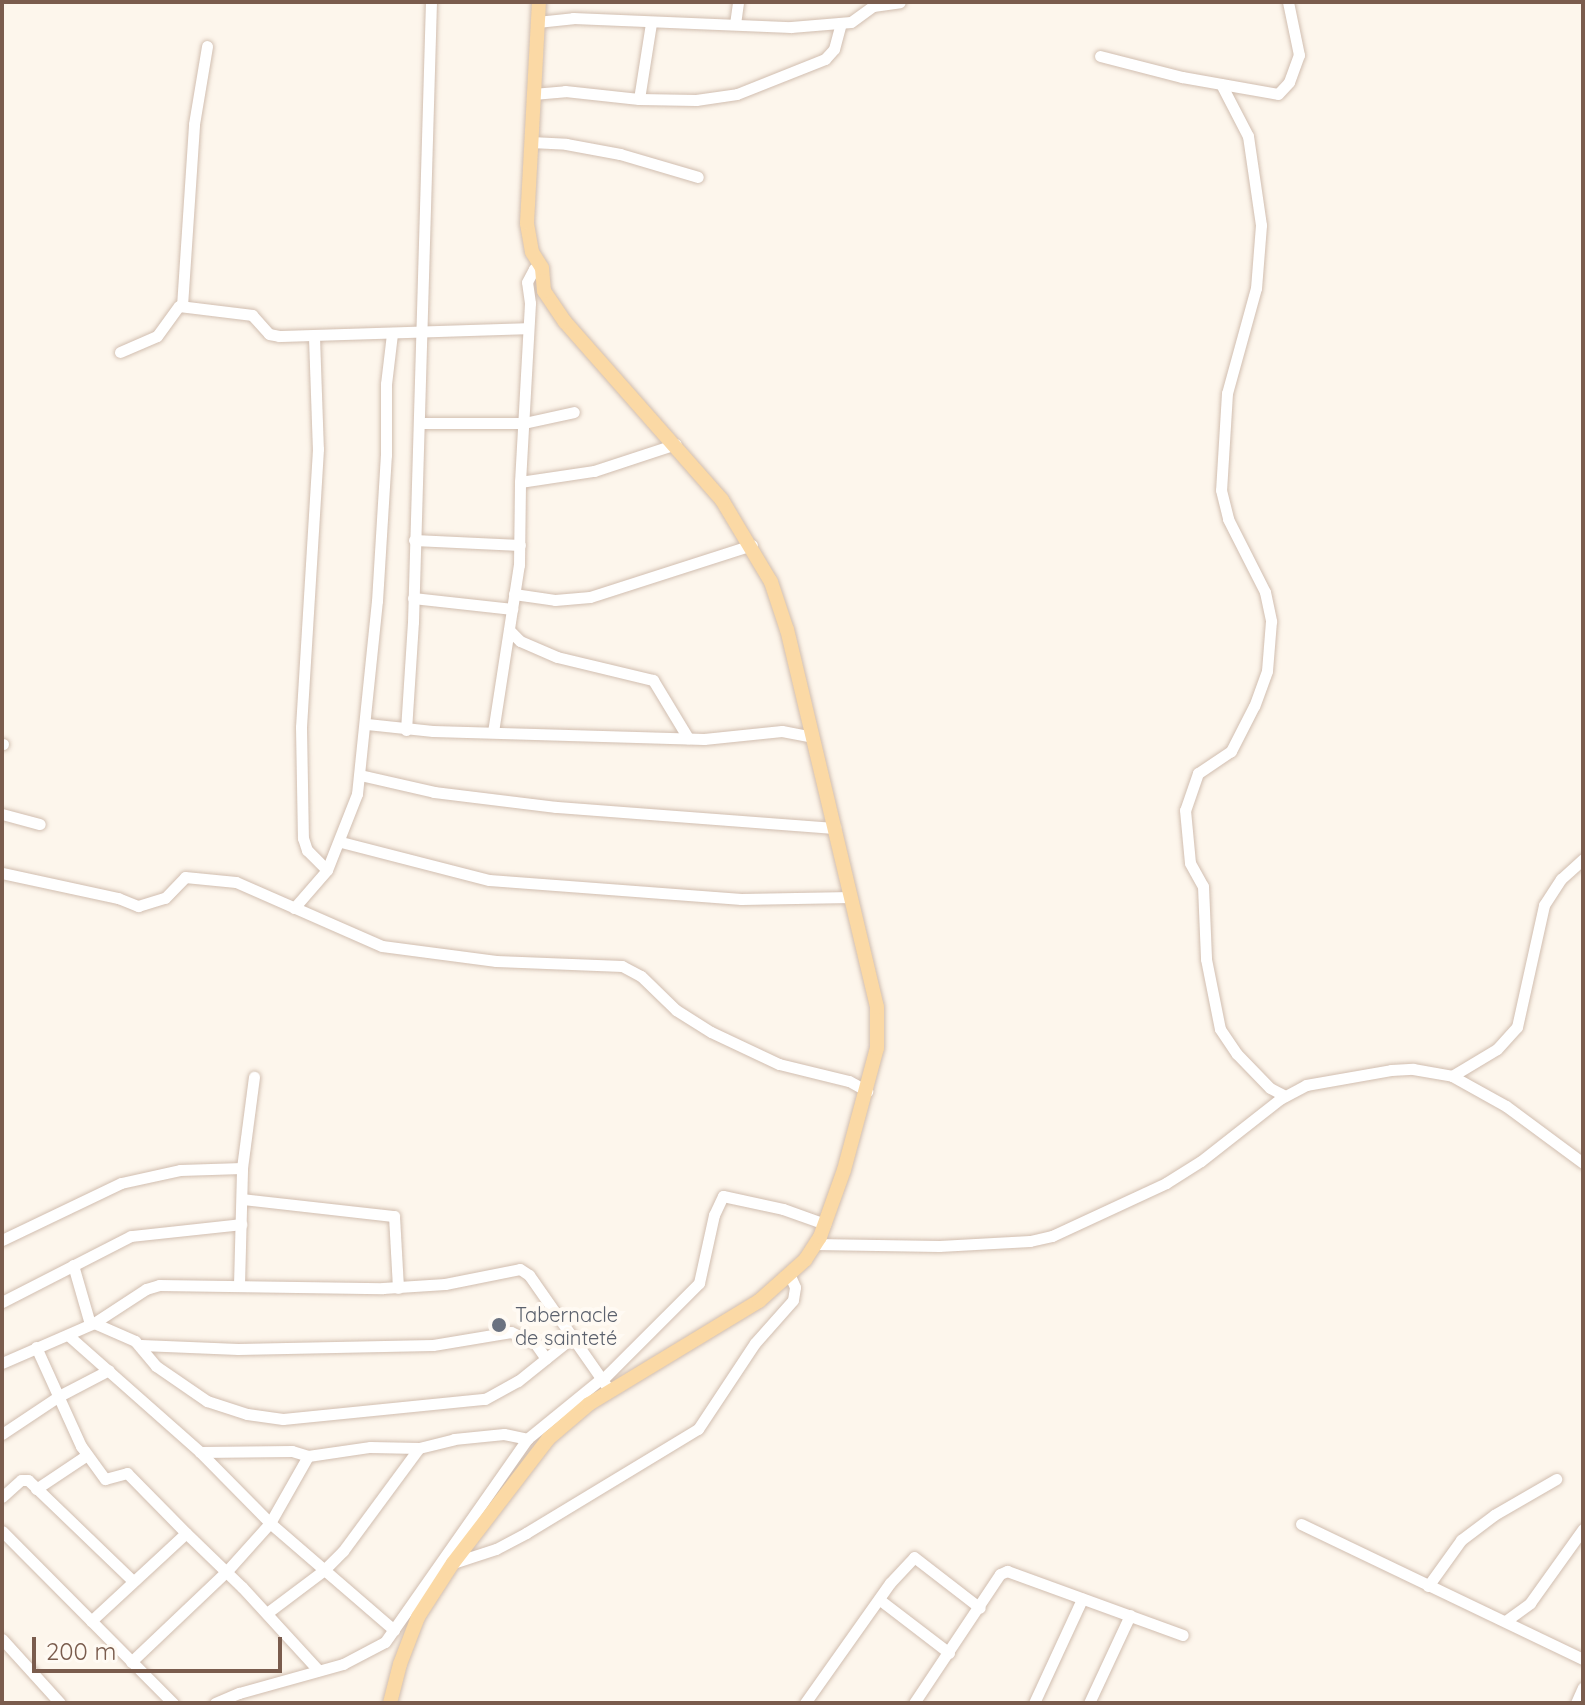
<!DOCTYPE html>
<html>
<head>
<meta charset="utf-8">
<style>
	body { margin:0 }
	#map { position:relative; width:1585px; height:1705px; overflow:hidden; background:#fdf6ec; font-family:Quicksand,sans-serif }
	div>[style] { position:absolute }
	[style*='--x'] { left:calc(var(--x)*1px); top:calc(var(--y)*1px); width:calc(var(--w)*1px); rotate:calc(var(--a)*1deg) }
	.roads { filter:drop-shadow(0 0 2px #d1beb0) drop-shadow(0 0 2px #d1beb0) }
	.minor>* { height:11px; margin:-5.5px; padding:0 5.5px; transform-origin:5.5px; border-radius:5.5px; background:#fff }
	.major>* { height:14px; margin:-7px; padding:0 7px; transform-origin:7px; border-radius:7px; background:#fbd9a5 }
	.dots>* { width:22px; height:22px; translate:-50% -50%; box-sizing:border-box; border:4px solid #fffaf3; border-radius:50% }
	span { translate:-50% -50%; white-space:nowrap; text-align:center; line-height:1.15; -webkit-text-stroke:8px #fffaf3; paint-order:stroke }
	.worship-label { font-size:20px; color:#5b616d }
	.left { translate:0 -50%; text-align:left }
	.frame { position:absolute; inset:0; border:4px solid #7a5c4d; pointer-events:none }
	.scale { position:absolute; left:32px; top:1637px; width:250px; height:36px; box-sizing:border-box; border:4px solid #7a5c4d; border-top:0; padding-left:10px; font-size:24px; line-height:28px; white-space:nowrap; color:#7a5c4d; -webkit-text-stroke:6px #fffaf3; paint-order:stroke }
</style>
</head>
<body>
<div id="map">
	<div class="roads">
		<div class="minor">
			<i style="--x:537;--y:22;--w:36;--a:-6"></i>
			<i style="--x:573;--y:18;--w:218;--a:2.4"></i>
			<i style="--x:791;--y:27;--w:60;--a:-4.8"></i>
			<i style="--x:851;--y:22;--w:27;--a:-36"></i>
			<i style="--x:873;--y:6;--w:27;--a:-8"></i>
			<i style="--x:735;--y:24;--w:22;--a:-82"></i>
			<i style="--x:1100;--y:56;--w:85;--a:14.4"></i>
			<i style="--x:1182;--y:77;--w:97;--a:10"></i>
			<i style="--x:1278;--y:94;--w:16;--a:-47"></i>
			<i style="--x:1289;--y:82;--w:29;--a:-70"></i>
			<i style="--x:1299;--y:55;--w:54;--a:-101.7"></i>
			<i style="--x:1221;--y:84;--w:59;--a:62.6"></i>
			<i style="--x:1248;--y:136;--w:90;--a:81.7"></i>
			<i style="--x:1261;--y:225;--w:63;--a:94.5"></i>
			<i style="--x:1256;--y:288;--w:109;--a:105.4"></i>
			<i style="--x:1227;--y:393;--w:97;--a:93.5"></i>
			<i style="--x:1221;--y:490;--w:30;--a:76"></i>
			<i style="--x:1228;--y:519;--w:82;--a:63.1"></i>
			<i style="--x:1265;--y:592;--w:30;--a:78"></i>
			<i style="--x:1271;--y:621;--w:50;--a:94.6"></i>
			<i style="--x:1267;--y:671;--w:37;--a:110"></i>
			<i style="--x:1254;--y:706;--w:51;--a:117.1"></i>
			<i style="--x:1231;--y:751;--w:40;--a:146"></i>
			<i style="--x:1198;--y:773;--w:39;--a:109"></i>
			<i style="--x:1185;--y:810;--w:53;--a:84.6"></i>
			<i style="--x:1190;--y:863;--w:26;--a:61"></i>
			<i style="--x:1203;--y:886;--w:73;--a:87.6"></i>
			<i style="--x:1206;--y:959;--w:71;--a:78.7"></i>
			<i style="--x:1220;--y:1029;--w:30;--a:56"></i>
			<i style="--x:1237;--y:1054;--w:47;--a:45.9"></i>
			<i style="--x:1270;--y:1088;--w:17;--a:28"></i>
			<i style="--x:533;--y:94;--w:32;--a:-5"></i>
			<i style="--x:565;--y:91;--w:74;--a:6.2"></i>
			<i style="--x:639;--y:99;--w:57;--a:1"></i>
			<i style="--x:696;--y:100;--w:41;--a:-8.3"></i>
			<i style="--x:737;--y:94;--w:95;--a:-21.7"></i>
			<i style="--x:825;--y:59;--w:13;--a:-48"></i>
			<i style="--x:834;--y:49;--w:27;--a:-75"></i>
			<i style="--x:639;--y:99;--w:77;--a:-81"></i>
			<i style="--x:531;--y:142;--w:35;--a:3"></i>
			<i style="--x:566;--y:144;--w:55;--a:10.5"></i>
			<i style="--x:620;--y:154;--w:81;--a:16.4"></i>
			<i style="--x:182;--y:306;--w:182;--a:-86.2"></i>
			<i style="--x:194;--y:124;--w:79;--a:-80.5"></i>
			<i style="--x:314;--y:337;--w:112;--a:88"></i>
			<i style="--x:318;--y:449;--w:279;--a:93.5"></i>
			<i style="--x:301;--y:727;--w:111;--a:89"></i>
			<i style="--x:303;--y:838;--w:13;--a:72"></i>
			<i style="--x:307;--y:850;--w:28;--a:45"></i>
			<i style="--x:120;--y:352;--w:40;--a:-23.4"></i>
			<i style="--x:157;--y:336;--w:37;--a:-54"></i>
			<i style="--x:179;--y:306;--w:74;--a:7"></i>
			<i style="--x:252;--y:315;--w:25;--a:48"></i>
			<i style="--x:269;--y:334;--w:10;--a:11"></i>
			<i style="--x:279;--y:336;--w:248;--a:-1.8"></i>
			<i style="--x:419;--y:423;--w:105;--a:0"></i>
			<i style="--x:524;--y:423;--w:51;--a:-12.4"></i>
			<i style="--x:520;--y:482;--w:75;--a:-8.5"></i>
			<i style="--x:594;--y:471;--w:86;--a:-18.2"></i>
			<i style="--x:414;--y:540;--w:106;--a:2.7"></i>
			<i style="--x:514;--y:594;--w:41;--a:8.3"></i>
			<i style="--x:555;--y:600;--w:35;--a:-5"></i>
			<i style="--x:590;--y:597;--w:170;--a:-17.8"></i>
			<i style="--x:413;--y:598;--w:100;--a:6.3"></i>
			<i style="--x:510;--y:631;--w:14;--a:45"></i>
			<i style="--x:520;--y:641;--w:40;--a:23.4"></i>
			<i style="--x:557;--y:657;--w:99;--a:13.5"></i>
			<i style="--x:653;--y:680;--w:68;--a:58.9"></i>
			<i style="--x:367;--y:724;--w:66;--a:6.1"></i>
			<i style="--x:433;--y:731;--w:271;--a:1.7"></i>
			<i style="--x:704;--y:739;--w:78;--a:-5.9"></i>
			<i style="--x:782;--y:731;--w:31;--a:11"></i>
			<i style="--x:406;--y:730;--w:108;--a:-86.3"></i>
			<i style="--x:413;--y:622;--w:620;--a:-88.34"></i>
			<i style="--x:493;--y:732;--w:169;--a:-81.2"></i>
			<i style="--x:519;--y:565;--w:83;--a:-89.3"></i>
			<i style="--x:520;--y:482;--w:179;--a:-86.8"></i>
			<i style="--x:530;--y:303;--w:21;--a:-98"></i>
			<i style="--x:527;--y:282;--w:15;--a:-62"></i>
			<i style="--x:534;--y:269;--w:8;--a:-7"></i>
			<i style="--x:2;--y:744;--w:1;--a:0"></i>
			<i style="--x:360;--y:775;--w:76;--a:12.9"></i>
			<i style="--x:434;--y:792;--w:123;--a:7"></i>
			<i style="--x:556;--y:807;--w:280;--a:4.3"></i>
			<i style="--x:2;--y:814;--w:39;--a:15"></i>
			<i style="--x:341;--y:842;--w:153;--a:14.4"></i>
			<i style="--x:489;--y:880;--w:253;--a:4.3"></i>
			<i style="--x:741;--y:899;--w:110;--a:-1"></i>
			<i style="--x:2;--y:873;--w:119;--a:12.2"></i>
			<i style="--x:118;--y:898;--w:22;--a:22"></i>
			<i style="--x:138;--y:906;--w:28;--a:-17"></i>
			<i style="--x:165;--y:898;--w:29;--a:-46"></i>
			<i style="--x:185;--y:877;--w:51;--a:5.6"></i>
			<i style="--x:236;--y:882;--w:159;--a:23.7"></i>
			<i style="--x:382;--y:946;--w:115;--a:7.5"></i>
			<i style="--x:496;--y:961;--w:126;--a:2.3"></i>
			<i style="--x:622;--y:966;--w:21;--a:28"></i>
			<i style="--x:641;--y:976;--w:49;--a:44.2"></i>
			<i style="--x:676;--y:1010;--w:41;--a:32.2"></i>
			<i style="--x:711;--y:1032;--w:75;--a:25.2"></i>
			<i style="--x:779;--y:1064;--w:72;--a:13.7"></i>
			<i style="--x:849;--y:1081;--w:21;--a:29"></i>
			<i style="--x:294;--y:908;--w:50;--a:-49"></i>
			<i style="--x:327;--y:870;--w:82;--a:-68.5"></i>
			<i style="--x:357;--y:794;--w:194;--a:-84.1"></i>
			<i style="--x:377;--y:601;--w:146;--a:-86.5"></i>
			<i style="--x:386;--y:455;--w:71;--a:-90"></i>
			<i style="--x:386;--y:384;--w:50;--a:-83.2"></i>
			<i style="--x:1452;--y:1076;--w:52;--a:-31"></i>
			<i style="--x:1497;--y:1049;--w:30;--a:-48"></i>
			<i style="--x:1517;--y:1027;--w:125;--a:-77.5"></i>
			<i style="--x:1544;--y:905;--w:31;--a:-57"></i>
			<i style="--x:1561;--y:879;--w:30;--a:-42"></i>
			<i style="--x:242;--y:1199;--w:153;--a:6.4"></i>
			<i style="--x:394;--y:1216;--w:72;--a:86.8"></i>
			<i style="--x:2;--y:1240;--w:132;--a:-25.6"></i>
			<i style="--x:121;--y:1183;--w:60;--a:-12.4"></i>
			<i style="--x:180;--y:1170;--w:62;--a:-1.8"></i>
			<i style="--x:815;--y:1244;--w:124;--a:0.9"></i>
			<i style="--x:939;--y:1246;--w:91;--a:-3.1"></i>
			<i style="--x:1030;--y:1241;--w:23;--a:-13"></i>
			<i style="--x:1052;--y:1236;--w:126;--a:-24.9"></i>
			<i style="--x:1166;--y:1183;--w:41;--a:-32.2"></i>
			<i style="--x:1201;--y:1161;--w:100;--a:-38.1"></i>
			<i style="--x:1280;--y:1099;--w:30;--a:-28"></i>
			<i style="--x:1306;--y:1085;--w:86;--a:-10"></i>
			<i style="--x:1391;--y:1070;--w:22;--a:-3"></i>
			<i style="--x:1413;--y:1069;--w:40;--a:10"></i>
			<i style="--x:1452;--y:1076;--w:62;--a:29.1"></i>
			<i style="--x:1506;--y:1106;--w:96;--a:36.5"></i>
			<i style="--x:73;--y:1265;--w:61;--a:73.9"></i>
			<i style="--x:239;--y:1285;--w:117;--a:-88.5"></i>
			<i style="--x:242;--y:1168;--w:92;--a:-82.5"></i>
			<i style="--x:2;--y:1302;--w:145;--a:-27.1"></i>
			<i style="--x:131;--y:1236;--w:111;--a:-6.2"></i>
			<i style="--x:94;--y:1323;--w:45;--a:23.7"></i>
			<i style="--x:135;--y:1341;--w:33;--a:50"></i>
			<i style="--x:156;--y:1366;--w:62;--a:34.5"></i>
			<i style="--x:207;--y:1401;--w:42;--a:18"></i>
			<i style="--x:247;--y:1414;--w:36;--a:8"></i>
			<i style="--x:283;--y:1419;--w:203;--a:-5.7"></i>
			<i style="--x:485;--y:1399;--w:38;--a:-29"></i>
			<i style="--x:518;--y:1381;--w:70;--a:-38.7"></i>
			<i style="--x:69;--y:1336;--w:175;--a:41.5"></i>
			<i style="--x:200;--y:1452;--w:100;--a:45.4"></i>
			<i style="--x:270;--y:1523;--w:164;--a:40.8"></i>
			<i style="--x:141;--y:1345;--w:97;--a:2.4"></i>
			<i style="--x:238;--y:1349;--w:195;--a:-1.2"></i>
			<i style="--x:433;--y:1345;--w:79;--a:-9.5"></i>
			<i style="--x:511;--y:1332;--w:26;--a:25"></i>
			<i style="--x:535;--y:1343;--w:19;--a:55"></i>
			<i style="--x:36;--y:1347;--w:109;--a:65.6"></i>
			<i style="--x:81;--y:1446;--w:41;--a:54"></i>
			<i style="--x:105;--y:1479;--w:23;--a:-15"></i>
			<i style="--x:127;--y:1473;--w:84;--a:45.5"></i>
			<i style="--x:2;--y:1363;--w:100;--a:-23.5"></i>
			<i style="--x:94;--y:1323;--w:62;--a:-33.2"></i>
			<i style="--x:146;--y:1289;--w:14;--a:-17"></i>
			<i style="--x:159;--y:1285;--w:224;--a:0.8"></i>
			<i style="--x:383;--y:1288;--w:62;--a:-3.7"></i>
			<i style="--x:445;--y:1284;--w:76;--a:-11.3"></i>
			<i style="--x:520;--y:1269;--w:11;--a:34"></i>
			<i style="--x:529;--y:1275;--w:141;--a:55.1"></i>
			<i style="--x:603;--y:1379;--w:136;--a:-45"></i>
			<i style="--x:699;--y:1283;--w:70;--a:-77.6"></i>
			<i style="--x:714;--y:1215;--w:21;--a:-65"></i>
			<i style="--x:723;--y:1196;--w:61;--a:12.2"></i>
			<i style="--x:783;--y:1209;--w:45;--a:19.7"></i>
			<i style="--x:2;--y:1434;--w:69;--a:-33.7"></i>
			<i style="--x:59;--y:1396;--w:56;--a:-27.5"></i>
			<i style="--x:200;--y:1452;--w:92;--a:-0.6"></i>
			<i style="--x:292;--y:1451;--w:17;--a:17"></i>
			<i style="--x:308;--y:1456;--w:63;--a:-8.3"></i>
			<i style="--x:370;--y:1447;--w:49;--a:1.2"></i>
			<i style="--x:419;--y:1448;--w:36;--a:-14"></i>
			<i style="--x:454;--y:1439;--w:50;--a:-5.7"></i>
			<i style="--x:504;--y:1434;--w:24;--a:12"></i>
			<i style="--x:36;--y:1489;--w:61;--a:-33.7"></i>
			<i style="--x:2;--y:1497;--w:25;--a:-42"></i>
			<i style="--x:21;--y:1480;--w:7;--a:0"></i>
			<i style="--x:28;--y:1480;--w:144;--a:43.9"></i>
			<i style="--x:1301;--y:1524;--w:313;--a:25.6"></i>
			<i style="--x:2;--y:1531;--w:243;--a:45.2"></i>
			<i style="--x:453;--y:1563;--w:45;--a:-18"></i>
			<i style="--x:496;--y:1549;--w:34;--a:-28"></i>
			<i style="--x:526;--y:1533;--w:201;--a:-31.2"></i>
			<i style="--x:698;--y:1429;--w:103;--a:-56.5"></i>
			<i style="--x:755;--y:1343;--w:57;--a:-48.5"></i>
			<i style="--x:793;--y:1300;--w:13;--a:-81"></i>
			<i style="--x:795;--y:1287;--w:12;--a:-114"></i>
			<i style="--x:1428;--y:1586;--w:57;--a:-54.3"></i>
			<i style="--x:1461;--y:1540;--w:41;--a:-37.1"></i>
			<i style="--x:1494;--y:1515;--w:72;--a:-30.1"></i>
			<i style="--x:880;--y:1600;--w:87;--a:37.5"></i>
			<i style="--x:267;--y:1613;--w:71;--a:-37"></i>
			<i style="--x:324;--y:1570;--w:27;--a:-45"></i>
			<i style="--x:343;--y:1551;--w:128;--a:-53.6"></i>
			<i style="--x:1507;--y:1620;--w:29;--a:-36"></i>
			<i style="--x:1530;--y:1603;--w:91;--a:-54.4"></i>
			<i style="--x:91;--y:1621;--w:129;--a:-42.8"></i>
			<i style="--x:186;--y:1533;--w:78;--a:44"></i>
			<i style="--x:242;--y:1587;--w:113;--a:47.5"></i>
			<i style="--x:2;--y:1639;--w:86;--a:47.8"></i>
			<i style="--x:131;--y:1662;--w:131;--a:-43.5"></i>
			<i style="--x:226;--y:1572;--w:66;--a:-48.1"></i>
			<i style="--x:270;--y:1523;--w:77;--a:-60.4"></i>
			<i style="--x:215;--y:1703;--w:26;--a:-23"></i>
			<i style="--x:239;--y:1693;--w:108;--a:-15.6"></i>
			<i style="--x:343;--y:1664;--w:47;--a:-27.6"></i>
			<i style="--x:385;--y:1642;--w:248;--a:-55"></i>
			<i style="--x:527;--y:1439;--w:97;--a:-39.1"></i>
			<i style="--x:805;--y:1703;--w:147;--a:-54.7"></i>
			<i style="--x:890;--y:1583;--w:35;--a:-47"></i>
			<i style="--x:914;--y:1557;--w:83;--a:37.7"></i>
			<i style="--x:914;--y:1703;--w:155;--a:-56.3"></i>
			<i style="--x:1000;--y:1574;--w:8;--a:-23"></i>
			<i style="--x:1007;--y:1571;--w:187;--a:20"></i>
			<i style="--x:1034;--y:1703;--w:115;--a:-65.2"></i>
			<i style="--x:1089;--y:1703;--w:97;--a:-65"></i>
			<i style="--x:1576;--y:1703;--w:17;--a:-66"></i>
		</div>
		<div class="major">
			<i style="--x:390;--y:1703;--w:40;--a:-75.6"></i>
			<i style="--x:400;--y:1664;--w:50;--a:-69"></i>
			<i style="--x:418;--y:1617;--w:64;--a:-57.1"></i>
			<i style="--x:453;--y:1563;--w:156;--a:-52.5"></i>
			<i style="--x:548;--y:1439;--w:54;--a:-40.5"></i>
			<i style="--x:589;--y:1404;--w:199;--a:-31.2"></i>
			<i style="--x:759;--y:1301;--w:62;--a:-41.7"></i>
			<i style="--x:805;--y:1260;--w:27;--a:-57"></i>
			<i style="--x:820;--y:1237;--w:71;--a:-70.3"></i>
			<i style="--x:844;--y:1170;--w:126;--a:-74.9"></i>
			<i style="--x:877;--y:1048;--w:41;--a:-90"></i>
			<i style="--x:877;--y:1007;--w:388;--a:-103.4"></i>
			<i style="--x:787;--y:630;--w:51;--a:-108.4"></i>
			<i style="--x:771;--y:582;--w:96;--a:-120.9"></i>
			<i style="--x:722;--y:500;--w:237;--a:-131.4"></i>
			<i style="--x:565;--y:322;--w:37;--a:-124"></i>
			<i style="--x:544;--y:291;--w:23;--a:-95"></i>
			<i style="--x:542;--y:268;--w:19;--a:-122"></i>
			<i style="--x:532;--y:252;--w:29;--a:-100"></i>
			<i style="--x:527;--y:223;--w:221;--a:-86.9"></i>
		</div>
	</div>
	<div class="dots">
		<i style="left:499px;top:1325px;background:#6b7280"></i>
	</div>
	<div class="worship-label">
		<span class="left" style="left:515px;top:1326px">Tabernacle<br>de sainteté</span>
	</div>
	<div class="frame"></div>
	<div class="scale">200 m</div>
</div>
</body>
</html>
